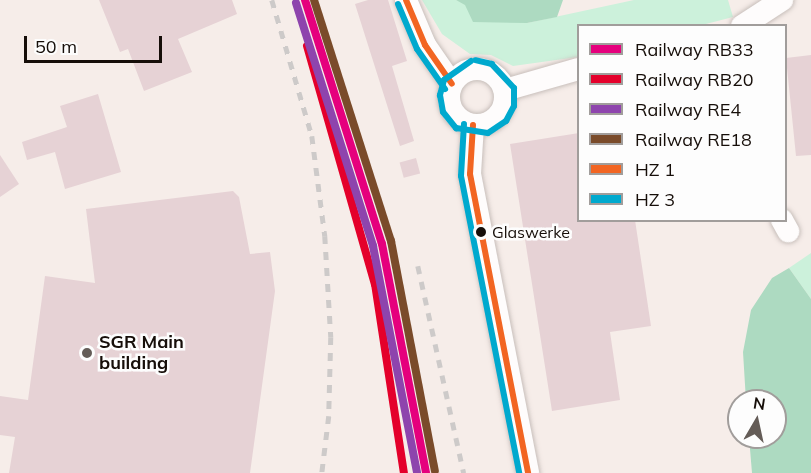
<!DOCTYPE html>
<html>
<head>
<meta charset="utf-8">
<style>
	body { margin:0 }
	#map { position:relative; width:811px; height:473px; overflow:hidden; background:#f6ede9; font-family:Mulish,sans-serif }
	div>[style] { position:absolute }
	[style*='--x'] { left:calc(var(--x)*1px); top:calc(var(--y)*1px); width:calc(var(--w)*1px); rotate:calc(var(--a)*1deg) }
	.green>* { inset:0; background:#ccf1db }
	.forest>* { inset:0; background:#addac1 }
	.building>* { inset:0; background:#e6d2d5; transform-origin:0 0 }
	.roads { filter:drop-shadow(0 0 2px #c8bfbb) drop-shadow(0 0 2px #c8bfbb) }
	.minor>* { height:22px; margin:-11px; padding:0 11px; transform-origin:11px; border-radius:11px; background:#fefcfc }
	.minor>.ring { margin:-11px; padding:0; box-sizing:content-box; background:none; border:22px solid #fefcfc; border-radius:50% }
	.rail>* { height:4.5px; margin-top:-2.25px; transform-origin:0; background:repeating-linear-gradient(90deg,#cdcac9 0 8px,transparent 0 16px) }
	.bus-1>* { height:6px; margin:-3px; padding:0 3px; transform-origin:3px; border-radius:3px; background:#f26522 }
	.bus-2>* { height:6px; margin:-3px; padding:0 3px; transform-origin:3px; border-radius:3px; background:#00a9ce }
	.rail-1>* { height:8px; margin:-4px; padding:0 4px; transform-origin:4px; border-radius:4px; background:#e5007d }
	.rail-2>* { height:8px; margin:-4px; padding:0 4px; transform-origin:4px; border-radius:4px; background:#e4002b }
	.rail-3>* { height:8px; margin:-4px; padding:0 4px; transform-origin:4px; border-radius:4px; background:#8e44ad }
	.rail-4>* { height:8px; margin:-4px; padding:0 4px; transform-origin:4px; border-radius:4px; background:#7a4b2a }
	.dots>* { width:16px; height:16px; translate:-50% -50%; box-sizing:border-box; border:3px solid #fdfdfd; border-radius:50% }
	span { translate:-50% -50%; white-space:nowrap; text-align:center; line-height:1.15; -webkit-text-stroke:5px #fdfdfd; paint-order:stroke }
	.bus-label { font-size:16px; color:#160e09 }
	.left { translate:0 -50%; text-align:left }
	.poi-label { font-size:18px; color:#160e09; font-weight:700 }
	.legend { position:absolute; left:577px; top:24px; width:210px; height:198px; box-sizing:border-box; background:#fdfdfd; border:2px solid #a19d9b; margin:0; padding:8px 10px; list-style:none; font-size:18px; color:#160e09 }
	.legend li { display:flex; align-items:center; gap:12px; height:30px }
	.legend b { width:30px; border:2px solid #a19d9b }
	.north { position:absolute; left:727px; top:389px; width:60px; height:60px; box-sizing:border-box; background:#fdfdfd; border:2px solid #a19d9b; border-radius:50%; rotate:9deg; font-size:16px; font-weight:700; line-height:24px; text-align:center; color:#160e09 }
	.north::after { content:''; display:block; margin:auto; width:21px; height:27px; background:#645c57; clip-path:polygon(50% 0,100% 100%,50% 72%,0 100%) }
	.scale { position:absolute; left:24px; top:36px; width:138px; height:27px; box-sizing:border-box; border:3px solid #160e09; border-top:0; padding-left:8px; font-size:18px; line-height:21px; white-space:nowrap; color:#160e09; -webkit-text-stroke:4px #fdfdfd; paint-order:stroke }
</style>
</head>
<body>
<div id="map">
	<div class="green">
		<i style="clip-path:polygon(422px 0,456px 0,527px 23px,634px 0,728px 0,733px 17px,702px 25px,578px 26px,578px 57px,513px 66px,491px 55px,470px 54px,442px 34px)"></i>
		<i style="clip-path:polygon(811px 253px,811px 299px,789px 268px)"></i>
	</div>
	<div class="forest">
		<i style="clip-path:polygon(456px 0,563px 0,557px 17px,527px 23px,473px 22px,465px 5px)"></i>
		<i style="clip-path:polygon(789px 268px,811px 299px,811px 473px,752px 473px,749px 437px,775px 437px,775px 401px,746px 401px,743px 352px,751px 310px,772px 278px)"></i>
	</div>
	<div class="building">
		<i style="clip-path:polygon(99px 0,232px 0,237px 14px,178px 39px,192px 72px,144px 91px,128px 49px,120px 52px)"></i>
		<i style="clip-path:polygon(368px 0,388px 0,407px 61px,392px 66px,414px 141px,400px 146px,355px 4px)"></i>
		<i style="clip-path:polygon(811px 55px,811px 155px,796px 156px,786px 58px)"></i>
		<i style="clip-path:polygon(98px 94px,121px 172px,65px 189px,55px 152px,27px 160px,22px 142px,67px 127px,60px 106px)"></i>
		<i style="clip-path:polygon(579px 133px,579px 220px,635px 220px,651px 326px,610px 332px,620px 400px,552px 411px,510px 144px)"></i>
		<i style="clip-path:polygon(0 155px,19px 184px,0 197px)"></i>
		<i style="left:416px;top:158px;width:16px;height:17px;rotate:75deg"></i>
		<i style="clip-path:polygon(233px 191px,239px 197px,250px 254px,270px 252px,275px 291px,250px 473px,9px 473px,15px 437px,0 435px,0 396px,28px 400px,45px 276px,95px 283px,86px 209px)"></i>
	</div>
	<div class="roads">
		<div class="minor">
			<i style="--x:406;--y:0;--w:49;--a:67.1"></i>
			<i style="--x:425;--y:45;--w:47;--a:55.3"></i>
			<i style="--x:742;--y:26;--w:48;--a:-33"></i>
			<i class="ring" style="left:449px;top:69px;width:34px;height:34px"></i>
			<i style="--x:505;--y:90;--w:76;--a:-16"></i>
			<i style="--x:473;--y:125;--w:49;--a:93.5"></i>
			<i style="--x:470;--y:174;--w:305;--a:79"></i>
			<i style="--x:782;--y:220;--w:13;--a:61"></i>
		</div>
	</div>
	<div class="rail">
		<i style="--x:272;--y:0;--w:142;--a:73.6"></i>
		<i style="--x:312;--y:136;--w:101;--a:82.6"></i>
		<i style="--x:325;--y:236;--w:101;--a:86.6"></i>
		<i style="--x:331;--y:337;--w:79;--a:91.5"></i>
		<i style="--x:329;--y:416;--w:57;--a:97"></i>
		<i style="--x:418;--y:266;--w:212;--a:77.5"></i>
	</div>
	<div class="bus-1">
		<i style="--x:406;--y:0;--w:49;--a:67.1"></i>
		<i style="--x:425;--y:45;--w:47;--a:55.3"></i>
		<i style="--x:473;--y:125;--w:49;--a:93.5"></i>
		<i style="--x:470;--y:174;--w:305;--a:79"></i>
	</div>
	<div class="bus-2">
		<i style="--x:398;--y:4;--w:49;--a:67.1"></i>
		<i style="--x:417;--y:49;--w:49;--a:55"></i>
		<i style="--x:471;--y:61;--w:33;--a:145"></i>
		<i style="--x:444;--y:80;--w:16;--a:105"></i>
		<i style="--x:440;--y:95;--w:17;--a:80"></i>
		<i style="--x:443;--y:112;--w:21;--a:51"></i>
		<i style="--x:456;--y:128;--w:32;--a:9"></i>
		<i style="--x:488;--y:133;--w:22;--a:-34"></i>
		<i style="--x:506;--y:121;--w:17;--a:-62"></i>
		<i style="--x:514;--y:106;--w:18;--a:-90"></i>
		<i style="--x:514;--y:88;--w:33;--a:-133"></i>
		<i style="--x:492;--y:64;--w:17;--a:-167"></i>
		<i style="--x:464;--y:124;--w:52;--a:93.3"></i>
		<i style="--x:461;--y:176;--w:303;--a:78.9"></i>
	</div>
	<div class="rail-1">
		<i style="--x:305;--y:0;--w:256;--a:72.5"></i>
		<i style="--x:382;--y:244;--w:233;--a:79.1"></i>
	</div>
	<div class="rail-2">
		<i style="--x:307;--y:46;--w:248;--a:74.1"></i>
		<i style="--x:375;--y:284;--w:191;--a:81.3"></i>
	</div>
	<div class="rail-3">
		<i style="--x:296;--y:3;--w:255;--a:72.4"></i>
		<i style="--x:373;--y:246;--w:231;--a:79"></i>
	</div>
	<div class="rail-4">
		<i style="--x:314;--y:0;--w:253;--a:72.3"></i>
		<i style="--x:391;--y:241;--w:234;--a:79.2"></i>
	</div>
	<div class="dots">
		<i style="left:481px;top:232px;background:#160e09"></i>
		<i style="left:87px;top:353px;background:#645c57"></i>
	</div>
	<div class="bus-label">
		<span class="left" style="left:492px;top:232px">Glaswerke</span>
	</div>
	<div class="poi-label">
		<span class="left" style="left:99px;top:353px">SGR Main<br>building</span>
	</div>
	<ul class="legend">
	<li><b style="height:8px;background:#e5007d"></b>Railway RB33</li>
	<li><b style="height:8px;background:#e4002b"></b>Railway RB20</li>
	<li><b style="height:8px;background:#8e44ad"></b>Railway RE4</li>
	<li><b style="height:8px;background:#7a4b2a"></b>Railway RE18</li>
	<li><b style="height:8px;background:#f26522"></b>HZ 1</li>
	<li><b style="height:8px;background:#00a9ce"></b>HZ 3</li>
	</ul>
	<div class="north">N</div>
	<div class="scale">50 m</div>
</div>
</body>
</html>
